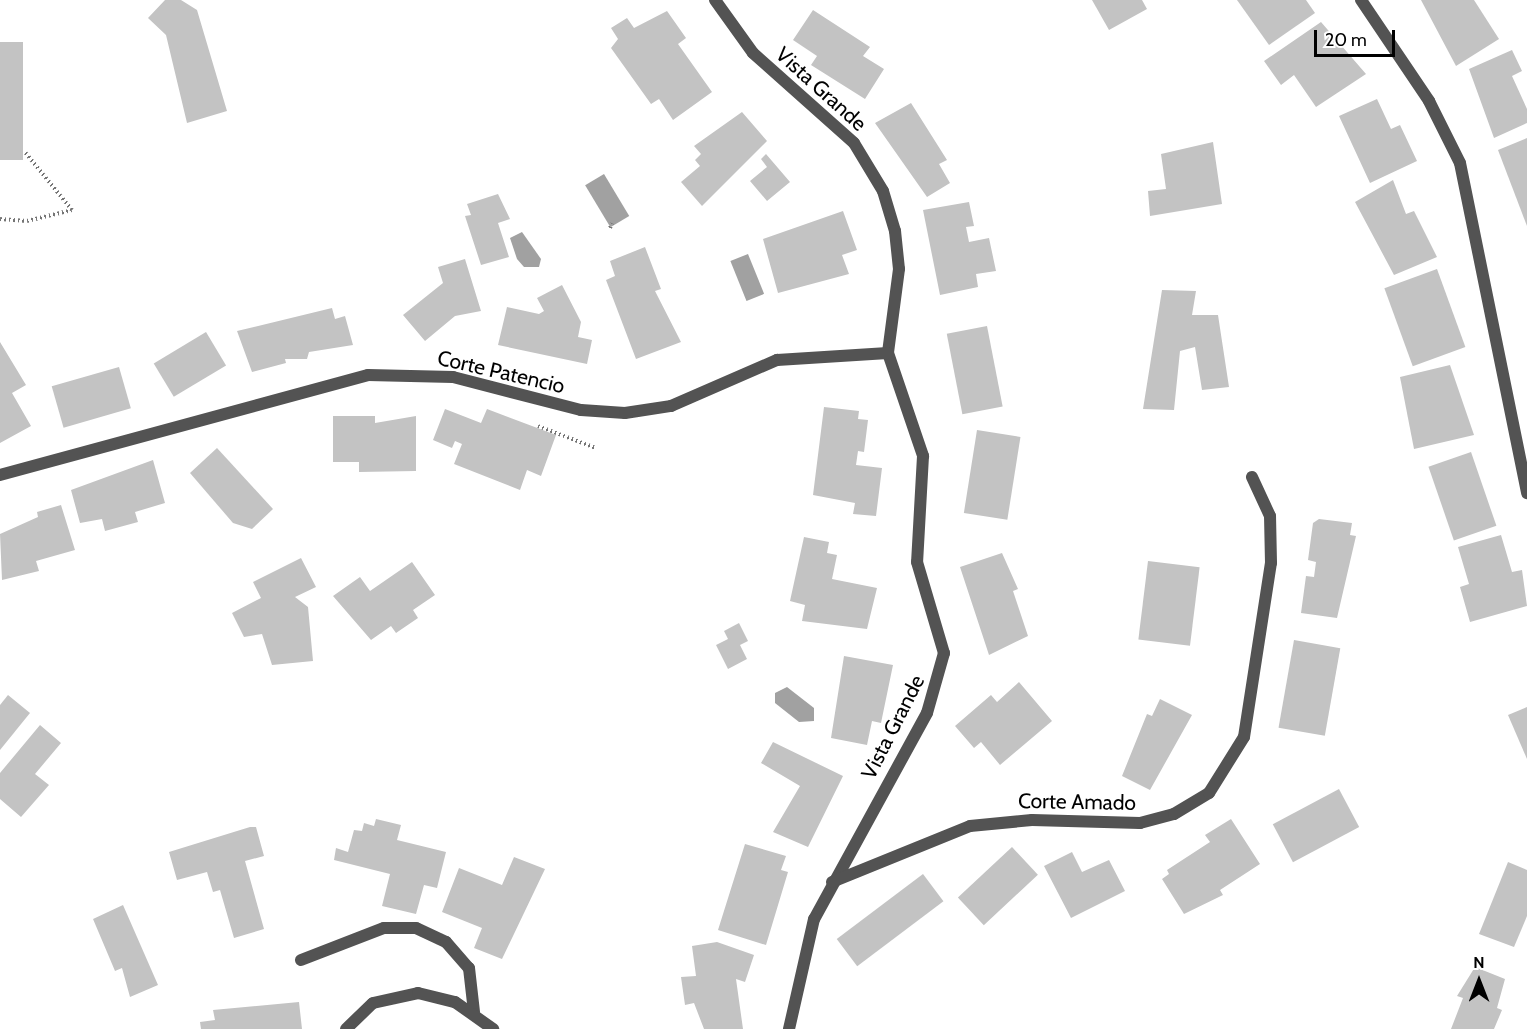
<!DOCTYPE html>
<html>
<head>
<meta charset="utf-8">
<style>
	body { margin:0 }
	#map { position:relative; width:1527px; height:1029px; overflow:hidden; background:#fff; font-family:Cabin,sans-serif }
	div>[style] { position:absolute }
	[style*='--x'] { left:calc(var(--x)*1px); top:calc(var(--y)*1px); width:calc(var(--w)*1px); rotate:calc(var(--a)*1deg) }
	.water>* { inset:0; background:#a1a1a1; transform-origin:0 0 }
	.building>* { inset:0; background:#c3c3c3; transform-origin:0 0 }
	.path>* { height:4px; margin-top:-2px; transform-origin:0; background:repeating-linear-gradient(90deg,#757575 0 1.5px,transparent 0 4.5px) }
	.service>* { height:12px; margin:-6px; padding:0 6px; transform-origin:6px; border-radius:6px; background:#535353 }
	.minor>* { height:12px; margin:-6px; padding:0 6px; transform-origin:6px; border-radius:6px; background:#535353 }
	.tertiary>* { height:12px; margin:-6px; padding:0 6px; transform-origin:6px; border-radius:6px; background:#535353 }
	span { translate:-50% -50%; white-space:nowrap; text-align:center; line-height:1.15; -webkit-text-stroke:4.5px #fff; paint-order:stroke }
	.street-label { font-size:21px; color:#000 }
	.north { position:absolute; left:1449px; top:951px; width:60px; height:60px; -webkit-text-stroke:4px #fff; paint-order:stroke; rotate:0deg; font-size:16px; font-weight:700; line-height:24px; text-align:center; color:#000 }
	.north::after { content:''; display:block; margin:auto; width:21px; height:27px; background:#000; clip-path:polygon(50% 0,100% 100%,50% 72%,0 100%) }
	.scale { position:absolute; left:1314px; top:30px; width:81px; height:27px; box-sizing:border-box; border:3px solid #000; border-top:0; padding-left:8px; font-size:18px; line-height:21px; white-space:nowrap; color:#000; -webkit-text-stroke:4px #fff; paint-order:stroke }
</style>
</head>
<body>
<div id="map">
	<div class="water">
		<i style="left:604px;top:174px;width:49px;height:22px;rotate:59deg"></i>
		<i style="clip-path:polygon(522px 232px,541px 259px,539px 267px,524px 267px,517px 259px,510px 238px)"></i>
		<i style="left:748px;top:254px;width:43px;height:19px;rotate:68deg"></i>
		<i style="clip-path:polygon(787px 687px,814px 708px,814px 721px,799px 722px,775px 703px,775px 693px)"></i>
	</div>
	<div class="building">
		<i style="clip-path:polygon(165px 0,181px 0,197px 10px,227px 111px,187px 123px,166px 35px,148px 18px)"></i>
		<i style="clip-path:polygon(1092px 0,1142px 0,1147px 9px,1109px 30px)"></i>
		<i style="clip-path:polygon(1237px 0,1306px 0,1315px 13px,1269px 45px)"></i>
		<i style="clip-path:polygon(1421px 0,1474px 0,1499px 39px,1456px 66px)"></i>
		<i style="clip-path:polygon(813px 10px,870px 47px,863px 56px,884px 69px,865px 99px,811px 65px,817px 56px,793px 40px)"></i>
		<i style="clip-path:polygon(667px 11px,686px 38px,678px 44px,712px 92px,673px 120px,659px 99px,651px 104px,611px 48px,618px 39px,611px 28px,627px 18px,634px 28px)"></i>
		<i style="clip-path:polygon(1321px 22px,1366px 74px,1316px 107px,1294px 75px,1281px 85px,1264px 61px)"></i>
		<i style="left:23px;top:42px;width:118px;height:25px;rotate:90deg"></i>
		<i style="clip-path:polygon(1512px 50px,1522px 71px,1512px 76px,1527px 109px,1527px 123px,1494px 138px,1469px 69px)"></i>
		<i style="clip-path:polygon(1377px 99px,1391px 129px,1400px 125px,1417px 161px,1370px 183px,1339px 116px)"></i>
		<i style="clip-path:polygon(911px 103px,947px 160px,939px 164px,950px 183px,927px 197px,875px 123px)"></i>
		<i style="clip-path:polygon(742px 112px,767px 141px,702px 206px,681px 182px,700px 166px,695px 160px,701px 154px,694px 146px)"></i>
		<i style="clip-path:polygon(1527px 138px,1527px 226px,1498px 150px)"></i>
		<i style="clip-path:polygon(1213px 142px,1222px 204px,1150px 216px,1148px 191px,1166px 189px,1161px 154px)"></i>
		<i style="clip-path:polygon(766px 154px,790px 182px,767px 201px,750px 181px,767px 167px,761px 159px)"></i>
		<i style="clip-path:polygon(1393px 180px,1406px 214px,1414px 211px,1437px 257px,1394px 275px,1355px 202px)"></i>
		<i style="clip-path:polygon(498px 194px,510px 219px,498px 223px,509px 257px,481px 265px,465px 216px,471px 215px,467px 204px)"></i>
		<i style="clip-path:polygon(969px 202px,974px 226px,966px 227px,969px 242px,989px 238px,996px 271px,976px 274px,978px 287px,940px 295px,923px 210px)"></i>
		<i style="clip-path:polygon(843px 211px,857px 250px,842px 255px,849px 274px,778px 293px,763px 239px)"></i>
		<i style="clip-path:polygon(645px 247px,661px 289px,655px 291px,681px 342px,636px 359px,606px 280px,615px 276px,610px 261px)"></i>
		<i style="clip-path:polygon(465px 259px,481px 311px,455px 316px,425px 341px,403px 315px,443px 283px,438px 267px)"></i>
		<i style="left:1437px;top:269px;width:83px;height:56px;rotate:70deg"></i>
		<i style="clip-path:polygon(562px 285px,581px 322px,578px 337px,592px 340px,587px 364px,498px 345px,507px 307px,539px 314px,544px 311px,537px 298px)"></i>
		<i style="clip-path:polygon(1162px 290px,1196px 291px,1192px 315px,1218px 315px,1229px 387px,1202px 390px,1195px 347px,1180px 351px,1174px 410px,1143px 409px)"></i>
		<i style="clip-path:polygon(332px 308px,335px 319px,345px 316px,353px 345px,309px 352px,307px 359px,285px 359px,286px 363px,252px 372px,237px 331px)"></i>
		<i style="left:987px;top:326px;width:82px;height:41px;rotate:79deg"></i>
		<i style="left:206px;top:332px;width:39px;height:61px;rotate:59deg"></i>
		<i style="clip-path:polygon(0 342px,26px 385px,12px 393px,31px 426px,0 443px)"></i>
		<i style="clip-path:polygon(1450px 365px,1474px 435px,1414px 449px,1400px 377px)"></i>
		<i style="left:119px;top:367px;width:43px;height:70px;rotate:74deg"></i>
		<i style="clip-path:polygon(824px 407px,859px 411px,858px 419px,868px 420px,864px 452px,858px 451px,856px 465px,882px 468px,876px 516px,853px 514px,855px 503px,813px 495px)"></i>
		<i style="clip-path:polygon(445px 409px,481px 423px,487px 409px,556px 435px,541px 476px,527px 470px,520px 490px,454px 464px,462px 444px,455px 441px,452px 448px,433px 440px)"></i>
		<i style="clip-path:polygon(333px 416px,375px 416px,375px 423px,416px 416px,416px 471px,359px 472px,359px 462px,333px 462px)"></i>
		<i style="left:977px;top:430px;width:44px;height:84px;rotate:9deg"></i>
		<i style="clip-path:polygon(217px 448px,273px 509px,252px 529px,233px 523px,190px 473px)"></i>
		<i style="left:1471px;top:452px;width:78px;height:45px;rotate:71deg"></i>
		<i style="clip-path:polygon(153px 460px,165px 503px,135px 512px,138px 522px,105px 531px,102px 519px,80px 523px,71px 490px)"></i>
		<i style="clip-path:polygon(61px 505px,75px 550px,36px 561px,39px 571px,2px 580px,0 534px,38px 517px,37px 512px)"></i>
		<i style="clip-path:polygon(1319px 519px,1352px 523px,1350px 535px,1356px 536px,1337px 618px,1301px 613px,1306px 576px,1314px 577px,1316px 562px,1308px 560px,1313px 523px)"></i>
		<i style="clip-path:polygon(1501px 535px,1512px 572px,1522px 570px,1527px 606px,1470px 622px,1460px 587px,1469px 584px,1458px 547px)"></i>
		<i style="clip-path:polygon(804px 537px,829px 542px,827px 553px,837px 555px,832px 579px,877px 588px,867px 629px,802px 621px,805px 605px,790px 601px)"></i>
		<i style="clip-path:polygon(1002px 553px,1018px 589px,1013px 591px,1028px 636px,989px 655px,960px 567px)"></i>
		<i style="clip-path:polygon(301px 558px,316px 587px,295px 597px,308px 607px,313px 661px,272px 665px,262px 634px,244px 637px,232px 613px,261px 598px,253px 582px)"></i>
		<i style="left:1148px;top:561px;width:52px;height:79px;rotate:7deg"></i>
		<i style="clip-path:polygon(412px 562px,435px 595px,413px 610px,418px 618px,396px 633px,391px 626px,371px 640px,333px 596px,360px 577px,370px 591px)"></i>
		<i style="clip-path:polygon(739px 623px,748px 641px,740px 645px,747px 659px,728px 669px,716px 645px,728px 639px,724px 631px)"></i>
		<i style="left:1294px;top:640px;width:47px;height:89px;rotate:10deg"></i>
		<i style="clip-path:polygon(844px 656px,893px 665px,881px 723px,872px 721px,867px 745px,831px 738px)"></i>
		<i style="clip-path:polygon(1019px 682px,1052px 721px,1000px 765px,981px 742px,974px 748px,955px 726px,991px 695px,997px 702px)"></i>
		<i style="clip-path:polygon(8px 695px,30px 713px,0 750px,0 705px)"></i>
		<i style="clip-path:polygon(1160px 699px,1192px 715px,1150px 790px,1122px 776px,1147px 714px,1152px 716px)"></i>
		<i style="clip-path:polygon(1527px 707px,1527px 759px,1508px 715px)"></i>
		<i style="clip-path:polygon(40px 725px,61px 743px,35px 774px,49px 785px,21px 817px,0 799px,0 773px)"></i>
		<i style="clip-path:polygon(773px 742px,843px 776px,808px 847px,773px 832px,800px 786px,761px 763px)"></i>
		<i style="left:1339px;top:789px;width:43px;height:75px;rotate:62deg"></i>
		<i style="clip-path:polygon(376px 819px,401px 825px,397px 840px,446px 852px,437px 888px,424px 885px,416px 914px,382px 906px,390px 874px,334px 860px,336px 848px,348px 852px,354px 830px,362px 831px,364px 823px,374px 826px)"></i>
		<i style="clip-path:polygon(1231px 819px,1260px 864px,1220px 890px,1223px 895px,1184px 914px,1162px 879px,1169px 874px,1167px 870px,1210px 842px,1205px 835px)"></i>
		<i style="clip-path:polygon(250px 827px,256px 827px,264px 856px,245px 861px,264px 929px,234px 938px,220px 890px,213px 892px,207px 872px,177px 880px,169px 852px)"></i>
		<i style="clip-path:polygon(745px 844px,786px 856px,781px 870px,788px 872px,766px 945px,718px 930px)"></i>
		<i style="left:1012px;top:847px;width:38px;height:74px;rotate:47deg"></i>
		<i style="clip-path:polygon(1072px 852px,1082px 872px,1109px 860px,1125px 891px,1071px 918px,1044px 866px)"></i>
		<i style="clip-path:polygon(514px 857px,545px 869px,502px 959px,474px 948px,482px 928px,442px 912px,459px 868px,502px 885px)"></i>
		<i style="clip-path:polygon(1508px 862px,1527px 870px,1527px 916px,1514px 947px,1479px 934px)"></i>
		<i style="left:923px;top:874px;width:34px;height:108px;rotate:53deg"></i>
		<i style="clip-path:polygon(123px 905px,158px 985px,130px 997px,122px 968px,115px 971px,93px 919px)"></i>
		<i style="clip-path:polygon(717px 942px,754px 955px,745px 982px,736px 979px,743px 1029px,704px 1029px,694px 1003px,685px 1005px,681px 977px,696px 976px,692px 946px)"></i>
		<i style="clip-path:polygon(1475px 967px,1505px 979px,1497px 1008px,1502px 1010px,1494px 1029px,1451px 1029px,1463px 998px,1457px 996px)"></i>
		<i style="clip-path:polygon(299px 1002px,302px 1029px,201px 1029px,200px 1022px,215px 1020px,213px 1010px)"></i>
	</div>
	<div class="path">
		<i style="--x:0;--y:219;--w:27;--a:4"></i>
		<i style="--x:27;--y:221;--w:46;--a:-13.7"></i>
		<i style="--x:72;--y:210;--w:76;--a:-129.1"></i>
		<i style="--x:610;--y:228;--w:5;--a:-68"></i>
		<i style="--x:538;--y:426;--w:62;--a:20.8"></i>
	</div>
	<div class="service">
		<i style="--x:301;--y:960;--w:89;--a:-21.1"></i>
		<i style="--x:384;--y:928;--w:32;--a:0"></i>
		<i style="--x:416;--y:928;--w:33;--a:25"></i>
		<i style="--x:446;--y:942;--w:35;--a:49"></i>
		<i style="--x:469;--y:968;--w:44;--a:83.5"></i>
	</div>
	<div class="minor">
		<i style="--x:715;--y:0;--w:65;--a:54.4"></i>
		<i style="--x:753;--y:53;--w:135;--a:41.7"></i>
		<i style="--x:854;--y:143;--w:56;--a:58.9"></i>
		<i style="--x:883;--y:191;--w:42;--a:73.3"></i>
		<i style="--x:895;--y:231;--w:38;--a:84"></i>
		<i style="--x:899;--y:269;--w:85;--a:97.5"></i>
		<i style="--x:888;--y:353;--w:109;--a:71.2"></i>
		<i style="--x:923;--y:456;--w:106;--a:93.2"></i>
		<i style="--x:917;--y:562;--w:95;--a:73.5"></i>
		<i style="--x:944;--y:653;--w:62;--a:105.8"></i>
		<i style="--x:927;--y:713;--w:235;--a:118.7"></i>
		<i style="--x:814;--y:919;--w:113;--a:102.8"></i>
		<i style="--x:1361;--y:0;--w:122;--a:56"></i>
		<i style="--x:1429;--y:101;--w:69;--a:63.4"></i>
		<i style="--x:1460;--y:163;--w:337;--a:78.5"></i>
		<i style="--x:0;--y:475;--w:381;--a:-15.2"></i>
		<i style="--x:368;--y:375;--w:85;--a:1.3"></i>
		<i style="--x:453;--y:377;--w:132;--a:14.5"></i>
		<i style="--x:581;--y:410;--w:44;--a:3.9"></i>
		<i style="--x:625;--y:413;--w:47;--a:-8.7"></i>
		<i style="--x:671;--y:406;--w:116;--a:-23.5"></i>
		<i style="--x:777;--y:360;--w:111;--a:-3.6"></i>
		<i style="--x:832;--y:882;--w:149;--a:-22.1"></i>
		<i style="--x:970;--y:826;--w:62;--a:-5.5"></i>
		<i style="--x:1032;--y:820;--w:108;--a:1.6"></i>
		<i style="--x:1140;--y:823;--w:35;--a:-15"></i>
		<i style="--x:1174;--y:814;--w:41;--a:-31"></i>
		<i style="--x:1209;--y:793;--w:66;--a:-58"></i>
		<i style="--x:1244;--y:737;--w:176;--a:-81.2"></i>
		<i style="--x:1271;--y:563;--w:47;--a:-91.2"></i>
		<i style="--x:1270;--y:516;--w:43;--a:-114.8"></i>
	</div>
	<div class="tertiary">
		<i style="--x:346;--y:1029;--w:37;--a:-44"></i>
		<i style="--x:373;--y:1003;--w:46;--a:-12.5"></i>
		<i style="--x:418;--y:993;--w:38;--a:14"></i>
		<i style="--x:455;--y:1002;--w:47;--a:35.4"></i>
	</div>
	<div class="street-label">
		<span style="left:821px;top:89px;rotate:42deg">Vista Grande</span>
		<span style="left:501px;top:372px;rotate:13deg">Corte Patencio</span>
		<span style="left:893px;top:727px;rotate:-63deg">Vista Grande</span>
		<span style="left:1077px;top:802px;rotate:1deg">Corte Amado</span>
	</div>
	<div class="north">N</div>
	<div class="scale">20 m</div>
</div>
</body>
</html>
